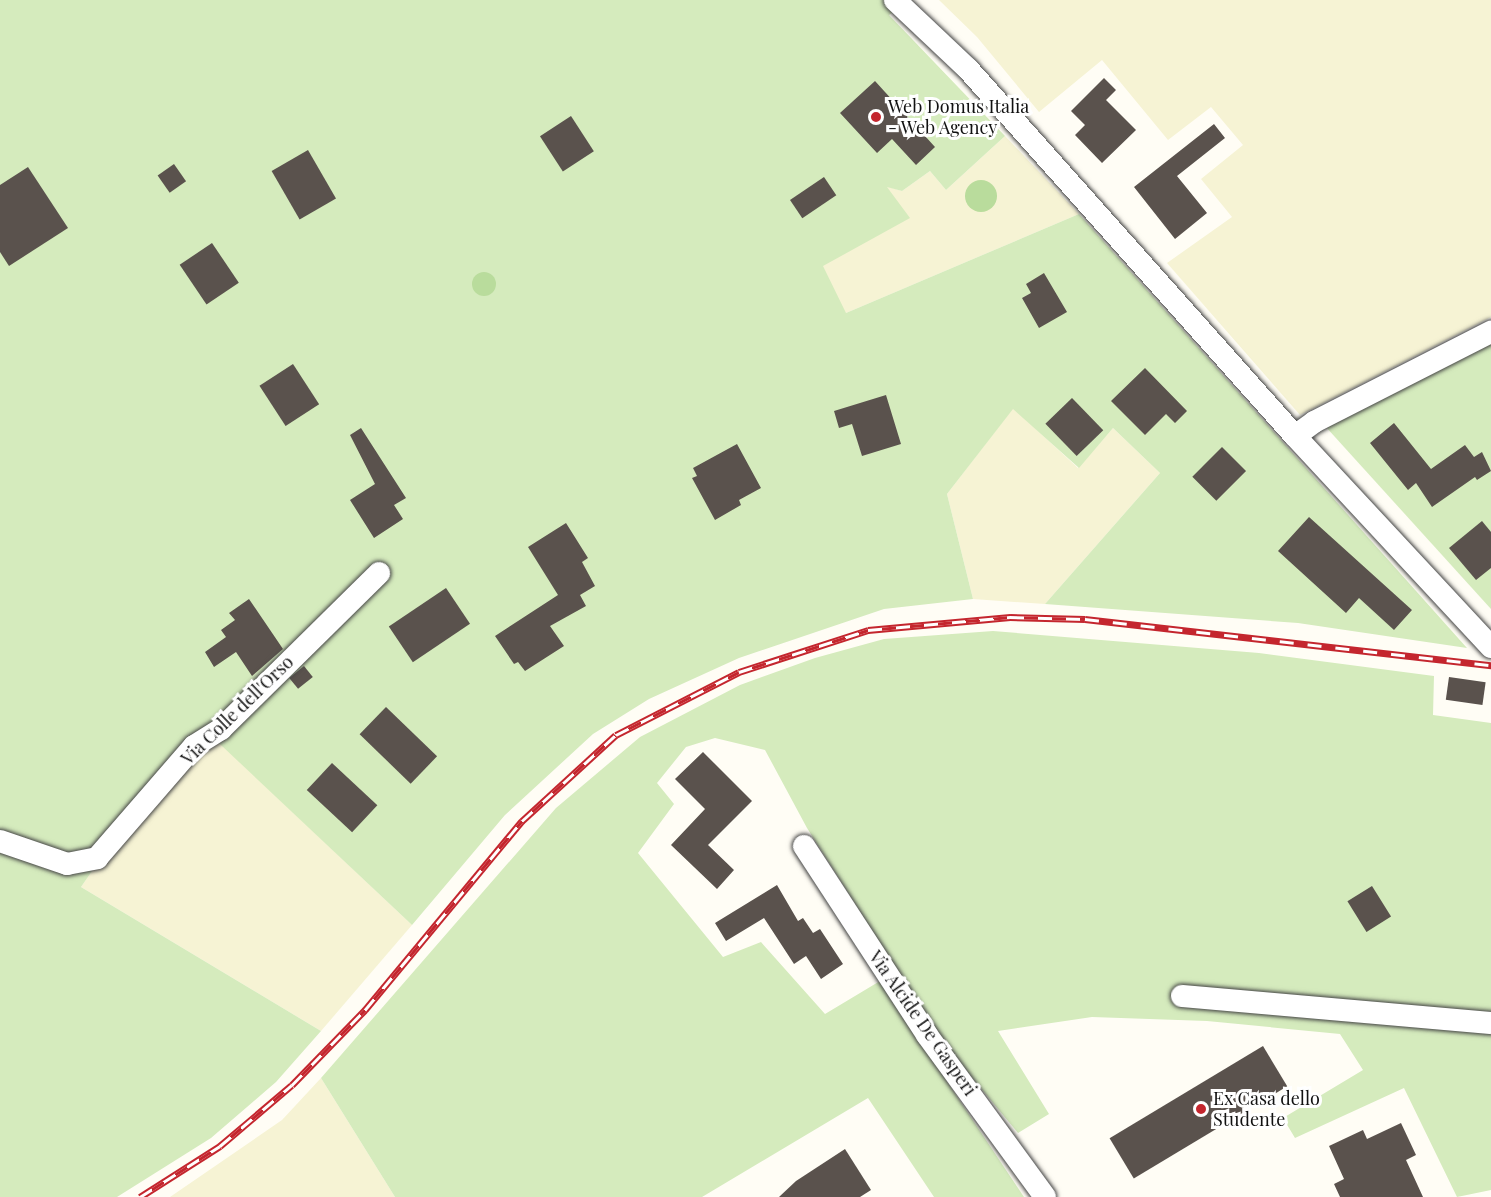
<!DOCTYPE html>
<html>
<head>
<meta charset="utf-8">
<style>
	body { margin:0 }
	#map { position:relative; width:1491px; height:1197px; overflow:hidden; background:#fffdf5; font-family:"Playfair Display",serif }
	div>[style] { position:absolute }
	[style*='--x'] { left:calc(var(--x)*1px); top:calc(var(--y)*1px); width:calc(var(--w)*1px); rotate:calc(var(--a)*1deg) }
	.farmland>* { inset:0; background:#f6f3d4 }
	.green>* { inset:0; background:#d5ebbd }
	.forest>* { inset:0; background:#b9dc9c }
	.round { border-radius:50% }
	.building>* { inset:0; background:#5a524d; transform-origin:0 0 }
	.roads { filter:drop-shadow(0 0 2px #444) drop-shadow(0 0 2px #444) }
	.street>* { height:22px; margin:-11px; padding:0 11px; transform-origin:11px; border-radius:11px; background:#fff }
	.rail>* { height:7px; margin-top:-3.5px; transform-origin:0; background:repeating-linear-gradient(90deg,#fff 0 14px,#c4262e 0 28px); box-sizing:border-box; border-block:2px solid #c4262e }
	.dots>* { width:16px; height:16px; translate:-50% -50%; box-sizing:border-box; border:3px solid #fff; border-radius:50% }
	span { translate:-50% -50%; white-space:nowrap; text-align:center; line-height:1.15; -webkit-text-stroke:6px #fff; paint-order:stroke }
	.poi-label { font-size:18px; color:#111 }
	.left { translate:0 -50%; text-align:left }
	.street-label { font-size:18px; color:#111 }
</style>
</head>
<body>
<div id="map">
	<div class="farmland">
		<i style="clip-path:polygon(939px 0,1491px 0,1491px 317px,1300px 415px,1167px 263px,1232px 217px,1201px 179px,1243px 145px,1211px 107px,1168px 140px,1102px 60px,1039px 112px,977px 37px)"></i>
		<i style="clip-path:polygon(1005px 136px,1079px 214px,846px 313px,573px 294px,886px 186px,902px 191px,930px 171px,946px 190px)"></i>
		<i style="clip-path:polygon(1013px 408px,1078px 468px,1113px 428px,1160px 473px,1045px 604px,973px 599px,947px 494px)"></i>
		<i style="clip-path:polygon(205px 729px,412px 925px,321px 1031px,81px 887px,159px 774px)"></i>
		<i style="clip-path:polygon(321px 1078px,395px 1197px,170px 1197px,282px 1120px)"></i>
	</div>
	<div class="green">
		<i style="clip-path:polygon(0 0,911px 0,889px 15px,1005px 136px,946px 190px,930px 171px,902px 191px,887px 187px,910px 218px,823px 266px,846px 313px,1079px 214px,1467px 648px,1298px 623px,1045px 604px,1160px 473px,1113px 428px,1079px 468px,1013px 409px,947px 494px,973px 599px,884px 609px,739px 658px,649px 699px,593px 734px,505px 815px,412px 925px,205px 730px,165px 766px,81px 887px,321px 1031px,276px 1082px,211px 1138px,117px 1197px,0 1197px)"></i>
		<i style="clip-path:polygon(1491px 342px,1491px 609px,1325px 426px)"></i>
		<i style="clip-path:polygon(993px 631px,1259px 653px,1434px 676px,1433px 715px,1491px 723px,1491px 1190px,1457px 1197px,1404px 1088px,1295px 1138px,1283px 1118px,1363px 1070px,1340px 1034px,1207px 1021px,1092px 1017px,998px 1031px,1049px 1114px,1018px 1133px,944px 1044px,807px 828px,765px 750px,715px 738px,686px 747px,657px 783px,674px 804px,638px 853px,723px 957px,761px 942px,825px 1014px,880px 981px,1024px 1197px,934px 1197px,868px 1098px,702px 1197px,395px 1197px,321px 1078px,556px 808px,640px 737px,740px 685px,815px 658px,884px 639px)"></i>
	</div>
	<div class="forest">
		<i class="round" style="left:965px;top:180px;width:32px;height:32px"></i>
		<i class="round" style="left:472px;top:272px;width:24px;height:24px"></i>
	</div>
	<div class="building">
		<i style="clip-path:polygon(1104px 78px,1116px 90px,1106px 100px,1136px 130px,1102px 163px,1075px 135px,1085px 125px,1071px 111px)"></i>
		<i style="clip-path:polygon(875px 81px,935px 147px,916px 165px,892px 139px,877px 153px,840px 113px)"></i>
		<i style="left:571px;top:116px;width:42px;height:37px;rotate:57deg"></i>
		<i style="clip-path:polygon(1214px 124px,1225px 138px,1177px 176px,1207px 213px,1175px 239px,1134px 187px)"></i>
		<i style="left:308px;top:150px;width:56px;height:42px;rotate:60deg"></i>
		<i style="left:174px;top:164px;width:21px;height:20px;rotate:55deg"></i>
		<i style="clip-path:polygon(28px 167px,68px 228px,9px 266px,0 252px,0 185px)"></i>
		<i style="left:824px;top:177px;width:22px;height:41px;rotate:56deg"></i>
		<i style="left:212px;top:243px;width:48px;height:39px;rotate:56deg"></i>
		<i style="clip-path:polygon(1044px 273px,1067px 312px,1039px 328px,1022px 298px,1031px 293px,1026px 284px)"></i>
		<i style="left:293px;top:364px;width:48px;height:40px;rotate:57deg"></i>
		<i style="clip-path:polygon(1145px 368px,1187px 411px,1175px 423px,1166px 414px,1145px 435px,1111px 401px)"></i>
		<i style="clip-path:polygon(886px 395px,901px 444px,862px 456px,852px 424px,839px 428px,834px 411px)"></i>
		<i style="left:1072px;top:398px;width:45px;height:37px;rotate:46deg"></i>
		<i style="clip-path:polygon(1394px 423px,1431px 469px,1465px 445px,1474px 457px,1482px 452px,1491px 471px,1477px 480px,1475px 477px,1432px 507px,1416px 483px,1408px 490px,1370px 443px)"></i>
		<i style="clip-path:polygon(361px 428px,406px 498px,394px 505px,403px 519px,374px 538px,350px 500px,375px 484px,350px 435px)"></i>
		<i style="clip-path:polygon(737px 444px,761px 488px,739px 500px,741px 505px,715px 520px,692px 478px,697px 476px,693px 468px)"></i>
		<i style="left:1222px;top:447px;width:34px;height:42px;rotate:45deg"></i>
		<i style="clip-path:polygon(1309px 517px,1412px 610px,1394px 630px,1359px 598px,1346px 613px,1278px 551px)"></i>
		<i style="clip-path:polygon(1482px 521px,1491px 532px,1491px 568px,1476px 580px,1449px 548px)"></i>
		<i style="clip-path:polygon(566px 523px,588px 558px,582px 562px,595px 586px,580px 595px,586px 606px,550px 626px,564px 646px,525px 671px,518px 662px,514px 664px,495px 636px,558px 595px,528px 547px)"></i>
		<i style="left:446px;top:588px;width:43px;height:69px;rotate:56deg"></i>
		<i style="clip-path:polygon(249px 599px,283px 649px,252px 676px,236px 652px,214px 667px,205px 652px,226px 637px,221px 630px,235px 620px,229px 613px)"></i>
		<i style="left:304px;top:666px;width:14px;height:19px;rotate:51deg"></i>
		<i style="left:1449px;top:677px;width:37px;height:23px;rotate:8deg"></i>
		<i style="left:386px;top:707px;width:71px;height:38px;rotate:44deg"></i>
		<i style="clip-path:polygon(703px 752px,752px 801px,708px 845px,734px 870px,717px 889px,671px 845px,705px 809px,675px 779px)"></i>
		<i style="left:332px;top:763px;width:62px;height:37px;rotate:43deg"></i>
		<i style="clip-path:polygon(777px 885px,798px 921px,803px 918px,813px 933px,820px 929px,843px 964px,821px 979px,806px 956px,794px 964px,764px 918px,726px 941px,715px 923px)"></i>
		<i style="left:1372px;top:886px;width:36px;height:29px;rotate:58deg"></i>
		<i style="left:1263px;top:1046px;width:47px;height:179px;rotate:59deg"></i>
		<i style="clip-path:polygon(1401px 1123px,1416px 1155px,1406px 1160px,1423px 1197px,1340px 1197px,1334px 1184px,1344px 1179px,1329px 1146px,1363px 1130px,1367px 1139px)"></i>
		<i style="clip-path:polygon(845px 1149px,871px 1190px,860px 1197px,779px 1197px,796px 1181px)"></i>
	</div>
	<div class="roads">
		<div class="street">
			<i style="--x:895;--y:0;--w:100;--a:43.4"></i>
			<i style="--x:968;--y:69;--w:492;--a:48.3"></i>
			<i style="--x:1295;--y:436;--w:288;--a:47.1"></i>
			<i style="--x:1295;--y:436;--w:24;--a:-36"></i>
			<i style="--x:1314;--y:422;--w:199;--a:-27"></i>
			<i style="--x:0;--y:841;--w:71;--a:18.9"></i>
			<i style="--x:67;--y:864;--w:31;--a:-11"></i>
			<i style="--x:97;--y:858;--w:148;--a:-49.1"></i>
			<i style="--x:194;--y:746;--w:32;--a:-32"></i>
			<i style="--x:221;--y:729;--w:222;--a:-44.6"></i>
			<i style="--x:804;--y:846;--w:225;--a:56.9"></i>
			<i style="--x:927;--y:1035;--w:200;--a:53.9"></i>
			<i style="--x:1182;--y:996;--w:310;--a:5"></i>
		</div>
	</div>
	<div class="rail">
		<i style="--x:140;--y:1197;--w:95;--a:-32.5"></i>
		<i style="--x:220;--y:1146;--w:94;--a:-40.3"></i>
		<i style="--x:292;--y:1085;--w:105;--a:-45.8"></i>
		<i style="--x:365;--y:1010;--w:246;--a:-50.3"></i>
		<i style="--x:522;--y:821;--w:127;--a:-42.5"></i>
		<i style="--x:616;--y:735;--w:138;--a:-27.1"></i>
		<i style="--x:739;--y:672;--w:136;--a:-18"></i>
		<i style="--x:868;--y:630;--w:143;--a:-5.2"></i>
		<i style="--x:1010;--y:617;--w:75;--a:1.5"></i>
		<i style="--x:1085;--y:619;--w:409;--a:6.5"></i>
	</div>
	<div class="dots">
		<i style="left:876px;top:117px;background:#c4262e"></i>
		<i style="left:1201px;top:1109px;background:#c4262e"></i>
	</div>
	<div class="poi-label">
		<span class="left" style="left:888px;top:117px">Web Domus Italia<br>- Web Agency</span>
		<span class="left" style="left:1213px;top:1109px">Ex Casa dello<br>Studente</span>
	</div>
	<div class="street-label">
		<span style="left:237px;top:710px;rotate:-44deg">Via Colle dell'Orso</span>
		<span style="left:923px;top:1023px;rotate:55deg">Via Alcide De Gasperi</span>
	</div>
</div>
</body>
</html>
